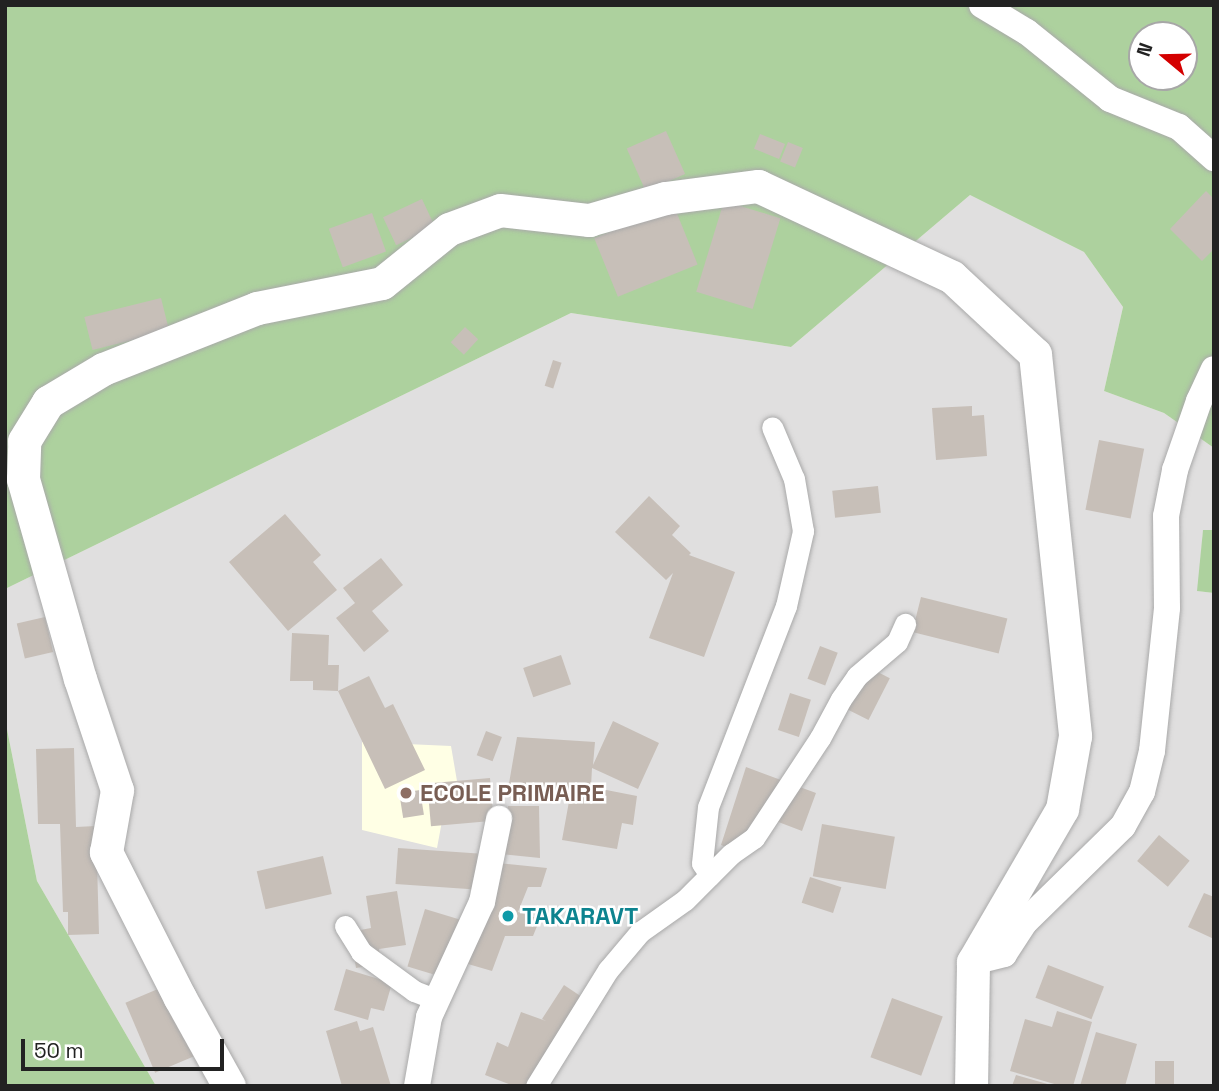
<!DOCTYPE html>
<html>
<head>
<meta charset="utf-8">
<style>
	body { margin:0 }
	#map { position:relative; width:1219px; height:1091px; overflow:hidden; background:#f2efe9; font-family:"Space Grotesk",sans-serif }
	div>[style] { position:absolute }
	[style*='--x'] { left:calc(var(--x)*1px); top:calc(var(--y)*1px); width:calc(var(--w)*1px); rotate:calc(var(--a)*1deg) }
	.residential>* { inset:0; background:#e0dfdf }
	.education>* { inset:0; background:#ffffe5 }
	.forest>* { inset:0; background:#add19e }
	.building>* { inset:0; background:#c7bfb8; transform-origin:0 0 }
	.roads { filter:drop-shadow(0 0 2px #a9a9a9) drop-shadow(0 0 2px #a9a9a9) }
	.pedestrian>* { height:21px; margin:-10.5px; padding:0 10.5px; transform-origin:10.5px; border-radius:10.5px; background:#fff }
	.minor>* { height:26px; margin:-13px; padding:0 13px; transform-origin:13px; border-radius:13px; background:#fff }
	.tertiary>* { height:33px; margin:-16.5px; padding:0 16.5px; transform-origin:16.5px; border-radius:16.5px; background:#fff }
	.dots>* { width:19px; height:19px; translate:-50% -50%; box-sizing:border-box; border:4px solid #fff; border-radius:50% }
	span { translate:-50% -50%; white-space:nowrap; text-align:center; line-height:1.15; -webkit-text-stroke:5px #fff; paint-order:stroke }
	.education-label { font-size:24px; color:#785e54; font-weight:700 }
	.left { translate:0 -50%; text-align:left }
	.culture-label { font-size:24px; color:#0d838f; font-weight:700 }
	.frame { position:absolute; inset:0; border:7px solid #222; pointer-events:none }
	.north { position:absolute; left:1128px; top:21px; width:70px; height:70px; box-sizing:border-box; background:#fff; border:2px solid #a7a7a7; border-radius:50%; rotate:289deg; font-size:19px; font-weight:700; line-height:28px; text-align:center; color:#222 }
	.north::after { content:''; display:block; margin:auto; width:24px; height:32px; background:#d40000; clip-path:polygon(50% 0,100% 100%,50% 72%,0 100%) }
	.scale { position:absolute; left:21px; top:1039px; width:203px; height:32px; box-sizing:border-box; border:4px solid #222; border-top:0; padding-left:9px; font-size:21px; line-height:24px; white-space:nowrap; color:#222; -webkit-text-stroke:5px #fff; paint-order:stroke }
</style>
</head>
<body>
<div id="map">
	<div class="residential">
		<i style="clip-path:polygon(970px 195px,1084px 252px,1123px 307px,1104px 391px,1164px 413px,1214px 448px,1214px 530px,1203px 531px,1198px 591px,1214px 593px,1214px 1086px,156px 1086px,37px 881px,5px 719px,5px 589px,571px 313px,791px 347px)"></i>
	</div>
	<div class="education">
		<i style="clip-path:polygon(362px 742px,451px 746px,457px 781px,445px 805px,437px 848px,362px 830px)"></i>
	</div>
	<div class="forest">
		<i style="clip-path:polygon(evenodd,5px 5px,1214px 5px,1214px 448px,1164px 413px,1104px 391px,1123px 307px,1084px 252px,970px 195px,791px 347px,571px 313px,5px 589px,5px 5px,1142px 35px,1184px 35px,1184px 77px,1142px 77px,1142px 35px)"></i>
		<i style="clip-path:polygon(1203px 530px,1214px 530px,1214px 593px,1197px 591px)"></i>
		<i style="clip-path:polygon(5px 719px,37px 881px,156px 1086px,5px 1086px)"></i>
	</div>
	<div class="building">
		<i style="left:666px;top:131px;width:47px;height:43px;rotate:66deg"></i>
		<i style="left:760px;top:134px;width:27px;height:16px;rotate:22deg"></i>
		<i style="left:788px;top:142px;width:16px;height:21px;rotate:22deg"></i>
		<i style="clip-path:polygon(1206px 191px,1214px 199px,1214px 249px,1202px 261px,1170px 229px)"></i>
		<i style="left:422px;top:199px;width:31px;height:43px;rotate:65deg"></i>
		<i style="left:724px;top:201px;width:59px;height:95px;rotate:17deg"></i>
		<i style="left:674px;top:206px;width:63px;height:86px;rotate:68deg"></i>
		<i style="left:372px;top:213px;width:41px;height:46px;rotate:70deg"></i>
		<i style="left:161px;top:298px;width:34px;height:79px;rotate:76deg"></i>
		<i style="left:465px;top:327px;width:18px;height:21px;rotate:43deg"></i>
		<i style="left:553px;top:360px;width:9px;height:27px;rotate:18deg"></i>
		<i style="clip-path:polygon(972px 406px,972px 416px,984px 415px,987px 456px,936px 460px,932px 408px)"></i>
		<i style="left:1099px;top:440px;width:46px;height:71px;rotate:11deg"></i>
		<i style="left:878px;top:486px;width:27px;height:46px;rotate:84deg"></i>
		<i style="clip-path:polygon(649px 496px,680px 526px,672px 535px,691px 553px,689px 555px,735px 572px,704px 657px,649px 638px,673px 573px,666px 580px,615px 532px)"></i>
		<i style="clip-path:polygon(285px 514px,321px 555px,313px 562px,337px 590px,288px 631px,229px 562px)"></i>
		<i style="clip-path:polygon(381px 558px,403px 585px,372px 611px,389px 631px,364px 652px,336px 618px,355px 603px,343px 588px)"></i>
		<i style="left:921px;top:597px;width:89px;height:36px;rotate:14deg"></i>
		<i style="left:45px;top:617px;width:36px;height:29px;rotate:77deg"></i>
		<i style="clip-path:polygon(292px 633px,329px 635px,328px 665px,339px 665px,338px 691px,369px 676px,385px 708px,393px 704px,425px 770px,385px 789px,338px 691px,313px 690px,313px 681px,290px 681px)"></i>
		<i style="left:820px;top:646px;width:19px;height:35px;rotate:21deg"></i>
		<i style="left:561px;top:655px;width:31px;height:40px;rotate:71deg"></i>
		<i style="left:864px;top:665px;width:29px;height:47px;rotate:27deg"></i>
		<i style="left:790px;top:693px;width:22px;height:39px;rotate:18deg"></i>
		<i style="clip-path:polygon(613px 721px,659px 743px,638px 789px,592px 768px,591px 787px,637px 796px,633px 825px,622px 823px,617px 849px,562px 840px,570px 796px,507px 795px,517px 737px,595px 742px,593px 765px)"></i>
		<i style="left:486px;top:731px;width:17px;height:26px;rotate:21deg"></i>
		<i style="clip-path:polygon(74px 748px,76px 827px,96px 826px,99px 934px,68px 935px,68px 912px,63px 912px,60px 824px,38px 824px,36px 749px)"></i>
		<i style="clip-path:polygon(746px 767px,816px 793px,802px 831px,768px 818px,739px 852px,721px 845px)"></i>
		<i style="left:490px;top:778px;width:43px;height:63px;rotate:85deg"></i>
		<i style="left:420px;top:790px;width:25px;height:21px;rotate:81deg"></i>
		<i style="clip-path:polygon(508px 806px,539px 806px,540px 858px,501px 854px)"></i>
		<i style="left:822px;top:824px;width:74px;height:53px;rotate:10deg"></i>
		<i style="left:1159px;top:835px;width:40px;height:34px;rotate:40deg"></i>
		<i style="left:398px;top:848px;width:80px;height:36px;rotate:4deg"></i>
		<i style="left:323px;top:856px;width:39px;height:68px;rotate:77deg"></i>
		<i style="clip-path:polygon(498px 863px,547px 868px,541px 887px,528px 887px,518px 912px,540px 919px,533px 936px,505px 936px,492px 971px,468px 964px,488px 912px)"></i>
		<i style="left:810px;top:877px;width:33px;height:27px;rotate:18deg"></i>
		<i style="clip-path:polygon(397px 891px,406px 945px,379px 949px,381px 964px,356px 968px,350px 932px,371px 928px,366px 896px)"></i>
		<i style="clip-path:polygon(1204px 893px,1214px 897px,1214px 939px,1188px 927px)"></i>
		<i style="left:425px;top:909px;width:38px;height:60px;rotate:17deg"></i>
		<i style="left:1048px;top:965px;width:60px;height:35px;rotate:21deg"></i>
		<i style="clip-path:polygon(346px 969px,392px 983px,384px 1011px,371px 1008px,368px 1020px,334px 1010px)"></i>
		<i style="clip-path:polygon(564px 985px,588px 1001px,538px 1086px,514px 1086px,485px 1075px,497px 1042px,508px 1047px,521px 1012px,546px 1021px,542px 1019px)"></i>
		<i style="left:165px;top:986px;width:76px;height:43px;rotate:67deg"></i>
		<i style="left:892px;top:998px;width:54px;height:63px;rotate:20deg"></i>
		<i style="clip-path:polygon(1057px 1011px,1092px 1022px,1073px 1086px,1061px 1086px,1010px 1071px,1025px 1019px,1052px 1027px)"></i>
		<i style="clip-path:polygon(357px 1021px,360px 1031px,373px 1027px,391px 1086px,342px 1086px,326px 1031px)"></i>
		<i style="clip-path:polygon(1096px 1032px,1137px 1044px,1125px 1086px,1080px 1086px)"></i>
		<i style="left:1155px;top:1061px;width:19px;height:25px"></i>
		<i style="clip-path:polygon(1016px 1075px,1051px 1085px,1051px 1086px,1012px 1086px)"></i>
	</div>
	<div class="roads">
		<div class="pedestrian">
			<i style="--x:710;--y:875;--w:14;--a:-124"></i>
			<i style="--x:702;--y:863;--w:56;--a:-83.9"></i>
			<i style="--x:708;--y:807;--w:216;--a:-68.8"></i>
			<i style="--x:786;--y:606;--w:77;--a:-77.2"></i>
			<i style="--x:803;--y:531;--w:53;--a:-99.8"></i>
			<i style="--x:794;--y:479;--w:56;--a:-112.9"></i>
			<i style="--x:345;--y:926;--w:31;--a:58"></i>
			<i style="--x:361;--y:952;--w:66;--a:36.3"></i>
			<i style="--x:414;--y:991;--w:25;--a:21"></i>
			<i style="--x:536;--y:1086;--w:137;--a:-58.2"></i>
			<i style="--x:608;--y:970;--w:50;--a:-49.9"></i>
			<i style="--x:640;--y:932;--w:55;--a:-35.4"></i>
			<i style="--x:685;--y:900;--w:65;--a:-45"></i>
			<i style="--x:731;--y:854;--w:28;--a:-35"></i>
			<i style="--x:754;--y:838;--w:120;--a:-56.6"></i>
			<i style="--x:820;--y:738;--w:44;--a:-61.7"></i>
			<i style="--x:841;--y:699;--w:28;--a:-55"></i>
			<i style="--x:857;--y:676;--w:52;--a:-40.4"></i>
			<i style="--x:897;--y:642;--w:20;--a:-66"></i>
		</div>
		<div class="minor">
			<i style="--x:982;--y:5;--w:52;--a:31"></i>
			<i style="--x:1027;--y:32;--w:107;--a:38.9"></i>
			<i style="--x:1110;--y:99;--w:74;--a:22.1"></i>
			<i style="--x:1179;--y:127;--w:47;--a:41.5"></i>
			<i style="--x:973;--y:962;--w:32;--a:-14"></i>
			<i style="--x:1004;--y:954;--w:38;--a:-57"></i>
			<i style="--x:1025;--y:922;--w:137;--a:-44.4"></i>
			<i style="--x:1123;--y:826;--w:39;--a:-61"></i>
			<i style="--x:1142;--y:792;--w:42;--a:-76.3"></i>
			<i style="--x:1152;--y:751;--w:144;--a:-84"></i>
			<i style="--x:1167;--y:608;--w:92;--a:-90.6"></i>
			<i style="--x:1166;--y:516;--w:47;--a:-78.9"></i>
			<i style="--x:1175;--y:470;--w:73;--a:-70.8"></i>
			<i style="--x:1199;--y:401;--w:35;--a:-65"></i>
			<i style="--x:417;--y:1086;--w:70;--a:-80.1"></i>
			<i style="--x:429;--y:1017;--w:127;--a:-65.3"></i>
			<i style="--x:482;--y:902;--w:85;--a:-78.4"></i>
		</div>
		<div class="tertiary">
			<i style="--x:229;--y:1086;--w:101;--a:-119.1"></i>
			<i style="--x:180;--y:998;--w:164;--a:-116.9"></i>
			<i style="--x:106;--y:852;--w:63;--a:-79.9"></i>
			<i style="--x:117;--y:790;--w:117;--a:-108.4"></i>
			<i style="--x:80;--y:679;--w:208;--a:-105.9"></i>
			<i style="--x:23;--y:479;--w:38;--a:-88"></i>
			<i style="--x:24;--y:441;--w:46;--a:-58.4"></i>
			<i style="--x:48;--y:402;--w:64;--a:-31"></i>
			<i style="--x:103;--y:369;--w:166;--a:-21.6"></i>
			<i style="--x:257;--y:308;--w:127;--a:-11.3"></i>
			<i style="--x:382;--y:283;--w:86;--a:-38.9"></i>
			<i style="--x:449;--y:229;--w:54;--a:-20.4"></i>
			<i style="--x:500;--y:210;--w:90;--a:6.4"></i>
			<i style="--x:589;--y:220;--w:79;--a:-16.1"></i>
			<i style="--x:665;--y:198;--w:94;--a:-7.4"></i>
			<i style="--x:758;--y:186;--w:214;--a:25.1"></i>
			<i style="--x:952;--y:277;--w:113;--a:42.9"></i>
			<i style="--x:1035;--y:354;--w:384;--a:84"></i>
			<i style="--x:1075;--y:736;--w:74;--a:100.1"></i>
			<i style="--x:1062;--y:809;--w:177;--a:120.2"></i>
			<i style="--x:973;--y:962;--w:124;--a:90.9"></i>
		</div>
	</div>
	<div class="dots">
		<i style="left:406px;top:793px;background:#8d6e63"></i>
		<i style="left:508px;top:916px;background:#0f9aa8"></i>
	</div>
	<div class="education-label">
		<span class="left" style="left:420px;top:793px">ECOLE PRIMAIRE</span>
	</div>
	<div class="culture-label">
		<span class="left" style="left:522px;top:916px">TAKARAVT</span>
	</div>
	<div class="frame"></div>
	<div class="north">N</div>
	<div class="scale">50 m</div>
</div>
</body>
</html>
